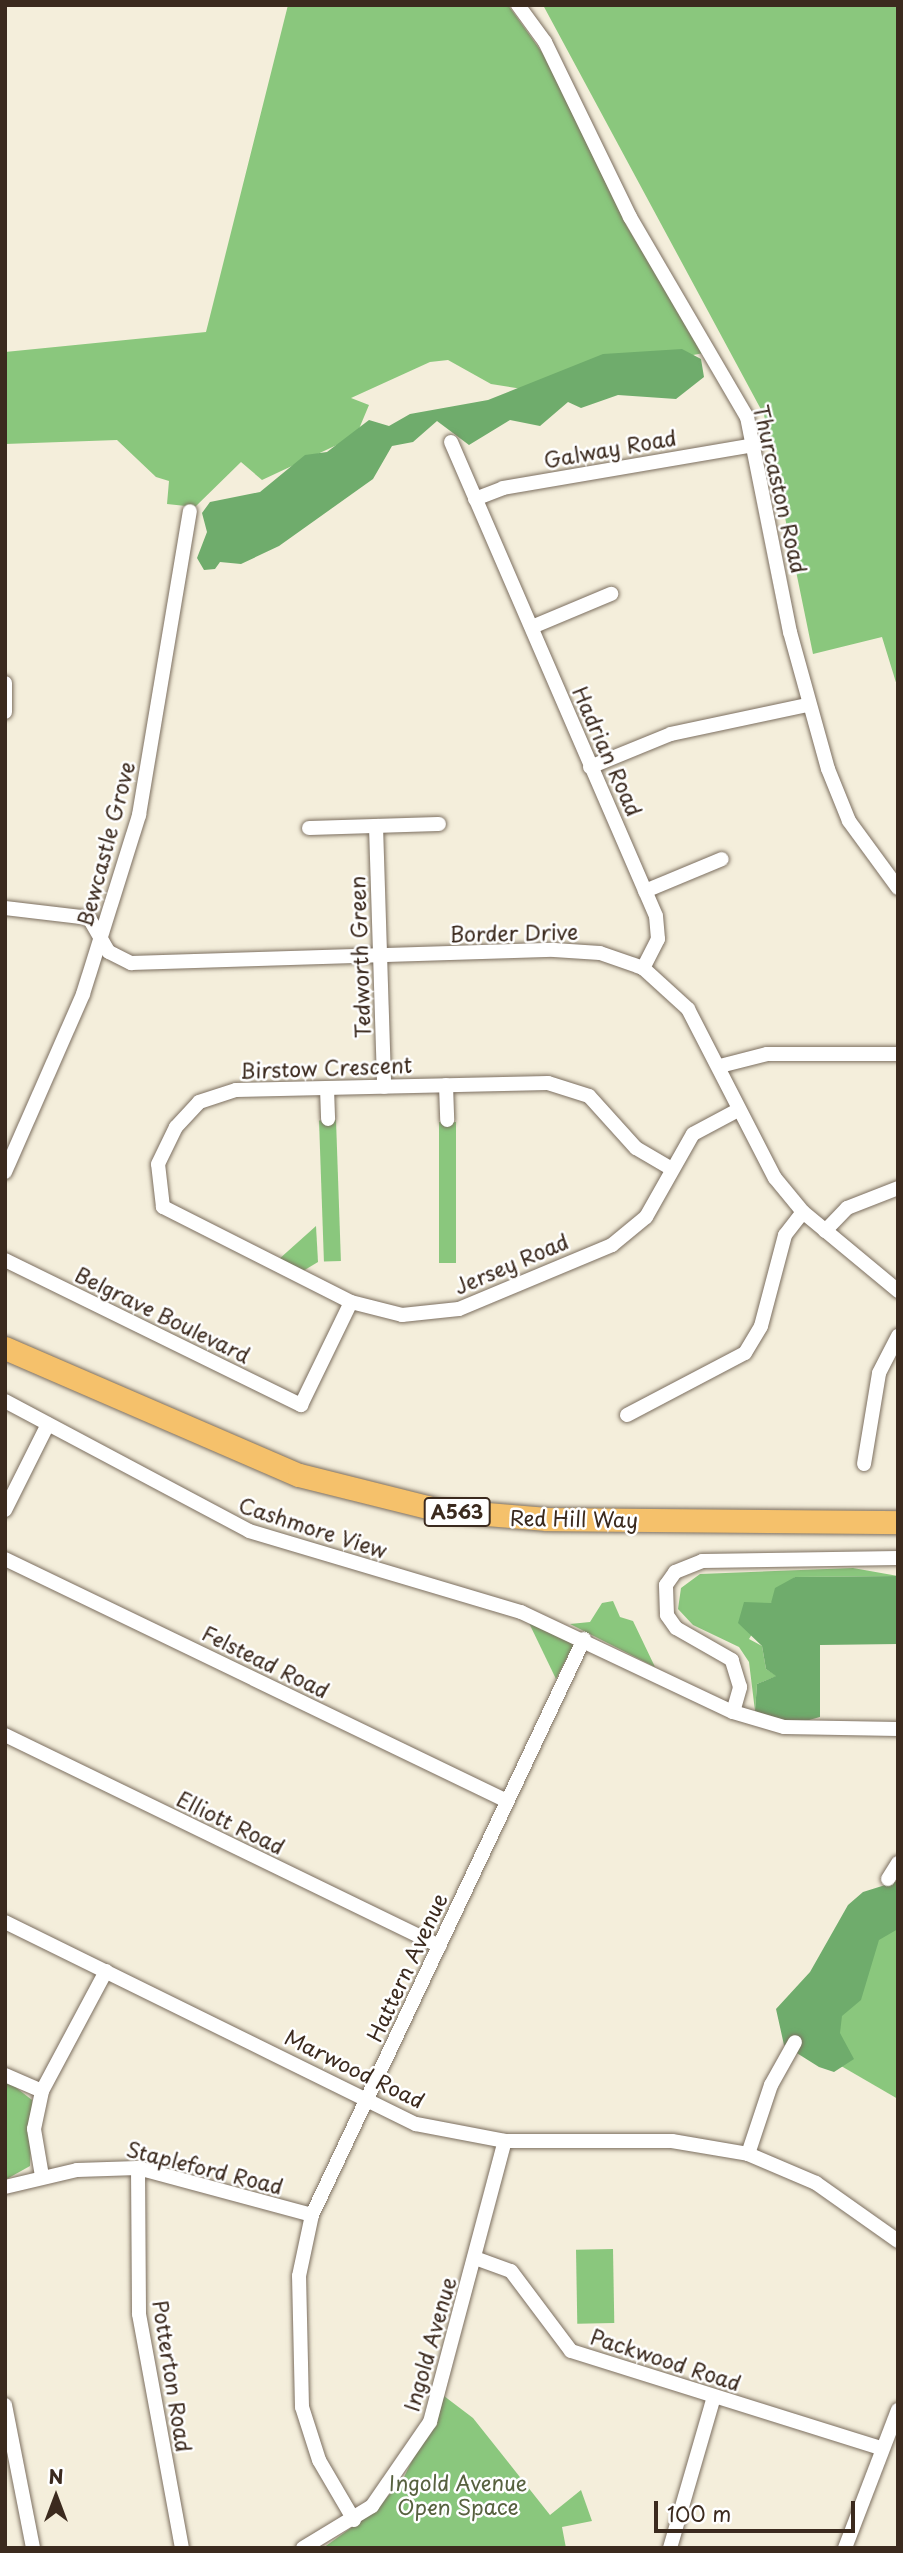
<!DOCTYPE html>
<html>
<head>
<meta charset="utf-8">
<style>
	body { margin:0 }
	#map { position:relative; width:903px; height:2553px; overflow:hidden; background:#f4eedb; font-family:"Playpen Sans",sans-serif }
	div>[style] { position:absolute }
	[style*='--x'] { left:calc(var(--x)*1px); top:calc(var(--y)*1px); width:calc(var(--w)*1px); rotate:calc(var(--a)*1deg) }
	.green>* { inset:0; background:#8ac77d; transform-origin:0 0 }
	.forest>* { inset:0; background:#6fac6c }
	.roads { filter:drop-shadow(0 0 2px #7c6f60) drop-shadow(0 0 2px #7c6f60) }
	.minor>* { height:14px; margin:-7px; padding:0 7px; transform-origin:7px; border-radius:7px; background:#fff }
	.trunk>* { height:23px; margin:-11.5px; padding:0 11.5px; transform-origin:11.5px; border-radius:11.5px; background:#f5c16b }
	span { translate:-50% -50%; white-space:nowrap; text-align:center; line-height:1.15; -webkit-text-stroke:5px #fff; paint-order:stroke }
	.shield-label span { padding:2px 5px; background:#fff; border:2px solid; border-radius:5px; -webkit-text-stroke-width:0 }
	.shield-label { font-size:19px; color:#3b2a1e; font-weight:700 }
	.street-label { font-size:21px; color:#3b2a1e }
	.park-label { font-size:21px; color:#57613f }
	.frame { position:absolute; inset:0; border:7px solid #3b2a1e; pointer-events:none }
	.north { position:absolute; left:21px; top:2462px; width:70px; height:70px; -webkit-text-stroke:5px #fff; paint-order:stroke; rotate:0deg; font-size:19px; font-weight:700; line-height:28px; text-align:center; color:#3b2a1e }
	.north::after { content:''; display:block; margin:auto; width:24px; height:32px; background:#3b2a1e; clip-path:polygon(50% 0,100% 100%,50% 72%,0 100%) }
	.scale { position:absolute; left:654px; top:2501px; width:201px; height:32px; box-sizing:border-box; border:4px solid #3b2a1e; border-top:0; padding-left:9px; font-size:21px; line-height:24px; white-space:nowrap; color:#3b2a1e; -webkit-text-stroke:5px #fff; paint-order:stroke }
</style>
</head>
<body>
<div id="map">
	<div class="green">
		<i style="clip-path:polygon(288px 5px,508px 5px,546px 58px,626px 225px,704px 353px,599px 372px,548px 393px,491px 384px,448px 360px,430px 362px,351px 398px,369px 405px,356px 436px,262px 480px,241px 462px,195px 507px,167px 504px,169px 481px,156px 477px,117px 440px,5px 444px,5px 352px,206px 332px)"></i>
		<i style="clip-path:polygon(543px 5px,898px 5px,898px 689px,882px 637px,813px 654px,764px 415px)"></i>
		<i style="left:336px;top:1120px;width:141px;height:17px;rotate:88deg"></i>
		<i style="left:439px;top:1122px;width:17px;height:141px"></i>
		<i style="clip-path:polygon(316px 1226px,318px 1262px,303px 1271px,278px 1260px)"></i>
		<i style="clip-path:polygon(853px 1568px,898px 1576px,795px 1577px,771px 1603px,749px 1639px,762px 1646px,766px 1669px,777px 1676px,757px 1684px,755px 1711px,749px 1662px,739px 1647px,693px 1625px,678px 1609px,681px 1588px,700px 1574px)"></i>
		<i style="clip-path:polygon(613px 1601px,620px 1617px,633px 1621px,655px 1667px,570px 1624px,590px 1622px,602px 1603px)"></i>
		<i style="clip-path:polygon(529px 1623px,575px 1642px,556px 1679px)"></i>
		<i style="clip-path:polygon(898px 1911px,898px 2099px,798px 2041px)"></i>
		<i style="clip-path:polygon(5px 2079px,32px 2100px,30px 2166px,5px 2180px)"></i>
		<i style="left:613px;top:2249px;width:74px;height:37px;rotate:89deg"></i>
		<i style="clip-path:polygon(444px 2396px,473px 2418px,550px 2515px,581px 2490px,592px 2521px,562px 2527px,566px 2548px,323px 2548px,376px 2510px,403px 2479px)"></i>
	</div>
	<div class="forest">
		<i style="clip-path:polygon(682px 349px,701px 359px,704px 377px,676px 399px,618px 395px,581px 408px,568px 402px,540px 426px,510px 420px,469px 445px,437px 421px,413px 442px,392px 446px,373px 479px,279px 546px,241px 564px,220px 562px,215px 569px,204px 570px,197px 558px,207px 532px,202px 513px,210px 502px,260px 492px,305px 455px,327px 452px,369px 420px,389px 426px,410px 414px,488px 400px,603px 354px)"></i>
		<i style="clip-path:polygon(898px 1576px,898px 1644px,820px 1645px,820px 1717px,784px 1727px,755px 1711px,757px 1684px,776px 1676px,766px 1669px,762px 1646px,738px 1623px,744px 1602px,771px 1603px,775px 1588px,795px 1577px)"></i>
		<i style="clip-path:polygon(898px 1881px,898px 1929px,879px 1940px,861px 2000px,842px 2016px,840px 2033px,854px 2059px,834px 2072px,819px 2067px,784px 2045px,776px 2009px,810px 1972px,848px 1905px,863px 1892px)"></i>
	</div>
	<div class="roads">
		<div class="minor">
			<i style="--x:518;--y:5;--w:46;--a:53.9"></i>
			<i style="--x:545;--y:42;--w:195;--a:64.1"></i>
			<i style="--x:630;--y:217;--w:232;--a:59.7"></i>
			<i style="--x:747;--y:417;--w:219;--a:78.7"></i>
			<i style="--x:790;--y:632;--w:142;--a:74.5"></i>
			<i style="--x:828;--y:769;--w:56;--a:68"></i>
			<i style="--x:849;--y:821;--w:83;--a:53.8"></i>
			<i style="--x:451;--y:442;--w:516;--a:66.61"></i>
			<i style="--x:656;--y:916;--w:23;--a:85"></i>
			<i style="--x:658;--y:939;--w:33;--a:117"></i>
			<i style="--x:475;--y:499;--w:30;--a:-21"></i>
			<i style="--x:503;--y:488;--w:256;--a:-9.7"></i>
			<i style="--x:532;--y:627;--w:86;--a:-22.7"></i>
			<i style="--x:5;--y:683;--w:29;--a:90"></i>
			<i style="--x:590;--y:767;--w:87;--a:-22.2"></i>
			<i style="--x:671;--y:734;--w:140;--a:-12"></i>
			<i style="--x:376;--y:826;--w:261;--a:88.2"></i>
			<i style="--x:309;--y:828;--w:130;--a:-1.8"></i>
			<i style="--x:645;--y:891;--w:83;--a:-22.6"></i>
			<i style="--x:5;--y:908;--w:85;--a:6.8"></i>
			<i style="--x:89;--y:918;--w:39;--a:60"></i>
			<i style="--x:109;--y:952;--w:25;--a:27"></i>
			<i style="--x:131;--y:963;--w:423;--a:-1.8"></i>
			<i style="--x:554;--y:950;--w:46;--a:3.7"></i>
			<i style="--x:600;--y:953;--w:46;--a:19.2"></i>
			<i style="--x:643;--y:968;--w:61;--a:42.3"></i>
			<i style="--x:688;--y:1009;--w:190;--a:62.8"></i>
			<i style="--x:775;--y:1178;--w:44;--a:50.5"></i>
			<i style="--x:803;--y:1212;--w:124;--a:39.7"></i>
			<i style="--x:720;--y:1066;--w:49;--a:-14.3"></i>
			<i style="--x:767;--y:1054;--w:131;--a:0"></i>
			<i style="--x:446;--y:1085;--w:35;--a:88"></i>
			<i style="--x:327;--y:1088;--w:31;--a:88"></i>
			<i style="--x:5;--y:1172;--w:194;--a:-66.3"></i>
			<i style="--x:83;--y:994;--w:188;--a:-72.6"></i>
			<i style="--x:139;--y:815;--w:308;--a:-80.5"></i>
			<i style="--x:825;--y:1231;--w:32;--a:-46"></i>
			<i style="--x:847;--y:1208;--w:55;--a:-21.4"></i>
			<i style="--x:5;--y:1260;--w:330;--a:26.1"></i>
			<i style="--x:301;--y:1405;--w:114;--a:-64.1"></i>
			<i style="--x:351;--y:1302;--w:53;--a:14.3"></i>
			<i style="--x:402;--y:1315;--w:57;--a:-6"></i>
			<i style="--x:459;--y:1309;--w:166;--a:-22.7"></i>
			<i style="--x:612;--y:1245;--w:44;--a:-39.5"></i>
			<i style="--x:646;--y:1217;--w:95;--a:-60.5"></i>
			<i style="--x:693;--y:1134;--w:51;--a:-28.1"></i>
			<i style="--x:351;--y:1302;--w:211;--a:-153.2"></i>
			<i style="--x:163;--y:1207;--w:43;--a:-96.6"></i>
			<i style="--x:158;--y:1164;--w:41;--a:-64.1"></i>
			<i style="--x:176;--y:1127;--w:34;--a:-47"></i>
			<i style="--x:199;--y:1102;--w:39;--a:-18"></i>
			<i style="--x:236;--y:1090;--w:312;--a:-1.3"></i>
			<i style="--x:548;--y:1083;--w:43;--a:17.6"></i>
			<i style="--x:589;--y:1096;--w:70;--a:47.9"></i>
			<i style="--x:636;--y:1148;--w:42;--a:30.3"></i>
			<i style="--x:5;--y:1401;--w:276;--a:28"></i>
			<i style="--x:249;--y:1531;--w:284;--a:16.6"></i>
			<i style="--x:521;--y:1612;--w:234;--a:25.3"></i>
			<i style="--x:733;--y:1712;--w:53;--a:16.4"></i>
			<i style="--x:784;--y:1727;--w:114;--a:1"></i>
			<i style="--x:627;--y:1415;--w:133;--a:-27.7"></i>
			<i style="--x:745;--y:1353;--w:31;--a:-59"></i>
			<i style="--x:761;--y:1326;--w:94;--a:-75.2"></i>
			<i style="--x:785;--y:1235;--w:29;--a:-52"></i>
			<i style="--x:864;--y:1464;--w:92;--a:-80.6"></i>
			<i style="--x:879;--y:1373;--w:42;--a:-62.8"></i>
			<i style="--x:5;--y:1510;--w:96;--a:-63.4"></i>
			<i style="--x:5;--y:1559;--w:557;--a:25.74"></i>
			<i style="--x:733;--y:1712;--w:26;--a:-74"></i>
			<i style="--x:740;--y:1687;--w:28;--a:-107"></i>
			<i style="--x:732;--y:1660;--w:64;--a:-150.3"></i>
			<i style="--x:676;--y:1628;--w:16;--a:-125"></i>
			<i style="--x:667;--y:1615;--w:30;--a:-92"></i>
			<i style="--x:666;--y:1585;--w:16;--a:-55"></i>
			<i style="--x:675;--y:1572;--w:29;--a:-22"></i>
			<i style="--x:702;--y:1561;--w:196;--a:-0.9"></i>
			<i style="--x:5;--y:1735;--w:483;--a:25.9"></i>
			<i style="--x:888;--y:1879;--w:19;--a:-58"></i>
			<i style="--x:5;--y:1922;--w:458;--a:26.2"></i>
			<i style="--x:416;--y:2124;--w:91;--a:10.8"></i>
			<i style="--x:505;--y:2141;--w:167;--a:0"></i>
			<i style="--x:672;--y:2141;--w:77;--a:9.7"></i>
			<i style="--x:748;--y:2154;--w:74;--a:23.1"></i>
			<i style="--x:816;--y:2183;--w:100;--a:35.3"></i>
			<i style="--x:5;--y:2075;--w:40;--a:23.4"></i>
			<i style="--x:748;--y:2154;--w:73;--a:-71.6"></i>
			<i style="--x:771;--y:2085;--w:49;--a:-60.8"></i>
			<i style="--x:138;--y:2168;--w:146;--a:89.6"></i>
			<i style="--x:139;--y:2314;--w:238;--a:79.6"></i>
			<i style="--x:42;--y:2176;--w:48;--a:-99.7"></i>
			<i style="--x:34;--y:2129;--w:39;--a:-78"></i>
			<i style="--x:42;--y:2091;--w:136;--a:-61.9"></i>
			<i style="--x:5;--y:2187;--w:74;--a:-13.3"></i>
			<i style="--x:77;--y:2170;--w:61;--a:-1.9"></i>
			<i style="--x:138;--y:2168;--w:180;--a:15.1"></i>
			<i style="--x:475;--y:2258;--w:38;--a:20"></i>
			<i style="--x:511;--y:2271;--w:100;--a:53.1"></i>
			<i style="--x:571;--y:2351;--w:324;--a:17.4"></i>
			<i style="--x:5;--y:2405;--w:146;--a:78.9"></i>
			<i style="--x:354;--y:2520;--w:69;--a:-120.3"></i>
			<i style="--x:319;--y:2460;--w:56;--a:-107.8"></i>
			<i style="--x:302;--y:2407;--w:131;--a:-91.3"></i>
			<i style="--x:299;--y:2276;--w:62;--a:-78"></i>
			<i style="--x:312;--y:2215;--w:637;--a:-64.72"></i>
			<i style="--x:303;--y:2548;--w:81;--a:-31.3"></i>
			<i style="--x:372;--y:2506;--w:102;--a:-55.4"></i>
			<i style="--x:430;--y:2422;--w:291;--a:-75.1"></i>
			<i style="--x:670;--y:2548;--w:157;--a:-73.8"></i>
			<i style="--x:845;--y:2548;--w:148;--a:-69"></i>
		</div>
		<div class="trunk">
			<i style="--x:5;--y:1348;--w:320;--a:23.4"></i>
			<i style="--x:299;--y:1475;--w:144;--a:14"></i>
			<i style="--x:439;--y:1510;--w:108;--a:4.8"></i>
			<i style="--x:547;--y:1519;--w:351;--a:0.5"></i>
		</div>
	</div>
	<div class="shield-label">
		<span style="left:457px;top:1512px">A563</span>
	</div>
	<div class="street-label">
		<span style="left:610px;top:448px;rotate:-10deg">Galway Road</span>
		<span style="left:781px;top:489px;rotate:77deg">Thurcaston Road</span>
		<span style="left:608px;top:751px;rotate:66deg">Hadrian Road</span>
		<span style="left:105px;top:844px;rotate:-75deg">Bewcastle Grove</span>
		<span style="left:514px;top:932px;rotate:-1deg">Border Drive</span>
		<span style="left:359px;top:957px;rotate:-92deg">Tedworth Green</span>
		<span style="left:326px;top:1067px;rotate:-2deg">Birstow Crescent</span>
		<span style="left:511px;top:1263px;rotate:-23deg">Jersey Road</span>
		<span style="left:163px;top:1314px;rotate:26deg">Belgrave Boulevard</span>
		<span style="left:574px;top:1518px;rotate:1deg">Red Hill Way</span>
		<span style="left:313px;top:1527px;rotate:18deg">Cashmore View</span>
		<span style="left:266px;top:1661px;rotate:26deg">Felstead Road</span>
		<span style="left:231px;top:1822px;rotate:26deg">Elliott Road</span>
		<span style="left:406px;top:1967px;rotate:-65deg">Hattern Avenue</span>
		<span style="left:355px;top:2068px;rotate:26deg">Marwood Road</span>
		<span style="left:205px;top:2167px;rotate:14deg">Stapleford Road</span>
		<span style="left:429px;top:2344px;rotate:-74deg">Ingold Avenue</span>
		<span style="left:666px;top:2359px;rotate:18deg">Packwood Road</span>
		<span style="left:173px;top:2376px;rotate:81deg">Potterton Road</span>
	</div>
	<div class="park-label">
		<span style="left:458px;top:2494px">Ingold Avenue<br>Open Space</span>
	</div>
	<div class="frame"></div>
	<div class="north">N</div>
	<div class="scale">100 m</div>
</div>
</body>
</html>
